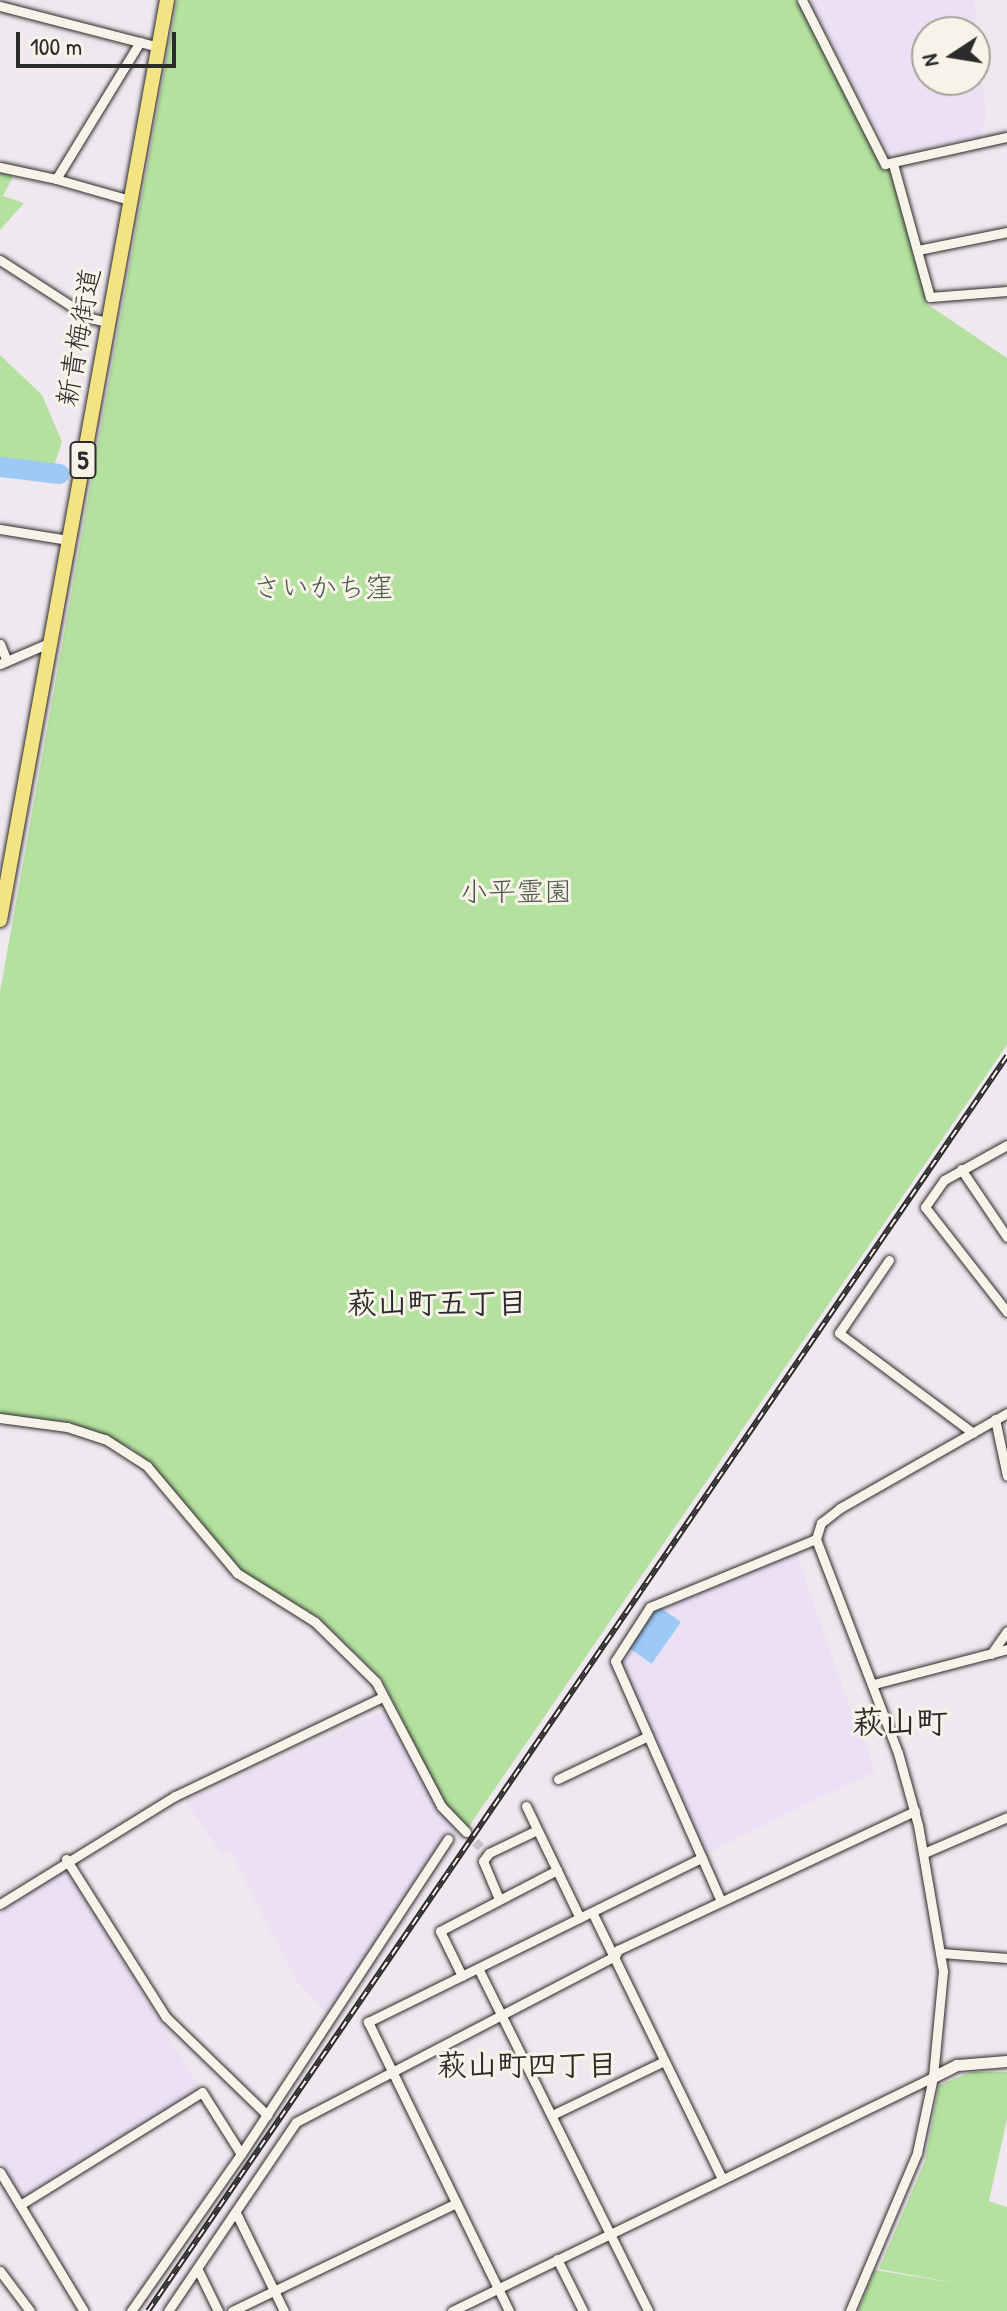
<!DOCTYPE html>
<html>
<head>
<meta charset="utf-8">
<style>
	body { margin:0 }
	#map { position:relative; width:1007px; height:2311px; overflow:hidden; background:#f0e8ef; font-family:"Patrick Hand","Klee One",sans-serif }
	div>[style] { position:absolute }
	[style*='--x'] { left:calc(var(--x)*1px); top:calc(var(--y)*1px); width:calc(var(--w)*1px); rotate:calc(var(--a)*1deg) }
	.built>* { inset:0; background:#ebe0f4 }
	.green>* { inset:0; background:#b4e19f }
	.water>* { inset:0; background:#9cc9f6; transform-origin:0 0 }
	.river>* { height:20px; margin:-10px; padding:0 10px; transform-origin:10px; border-radius:10px; background:#9cc9f6 }
	.minor-tunnel>* { height:9px; margin-top:-4.5px; transform-origin:0; background:repeating-linear-gradient(90deg,#c9c2c8 0 9px,transparent 0 13.5px) }
	.roads { filter:drop-shadow(0 0 2px #2b2b2b) drop-shadow(0 0 2px #2b2b2b) }
	.minor>* { height:9px; margin:-4.5px; padding:0 4.5px; transform-origin:4.5px; border-radius:4.5px; background:#f7f3e8 }
	.tertiary>* { height:11px; margin:-5.5px; padding:0 5.5px; transform-origin:5.5px; border-radius:5.5px; background:#f7f3e8 }
	.primary>* { height:14px; margin:-7px; padding:0 7px; transform-origin:7px; border-radius:7px; background:#f4e382 }
	.rail>* { height:6px; margin-top:-3px; transform-origin:0; background:repeating-linear-gradient(90deg,#f7f3e8 0 9px,#2b2b2b 0 18px); box-sizing:border-box; border-block:2px solid #2b2b2b }
	span { translate:-50% -50%; white-space:nowrap; text-align:center; line-height:1.15; -webkit-text-stroke:6px #f7f3e8; paint-order:stroke }
	.shield-label span { padding:2px 6px; background:#f7f3e8; border:2px solid; border-radius:6px; -webkit-text-stroke-width:0 }
	.shield-label { font-size:26px; color:#2b2b2b; font-weight:700 }
	.street-label { font-size:28px; color:#2b2b2b }
	.park-label { font-size:28px; color:#4d5848 }
	.neighbourhood-label { font-size:30px; color:#2b2b2b; font-weight:700 }
	.quarter-label { font-size:32px; color:#2b2b2b; font-weight:700 }
	.north { position:absolute; left:911px; top:16px; width:80px; height:80px; box-sizing:border-box; background:#f7f3e8; border:2px solid #a5a39c; border-radius:50%; rotate:258deg; font-size:22px; font-weight:700; line-height:32px; text-align:center; color:#2b2b2b }
	.north::after { content:''; display:block; margin:auto; width:28px; height:36px; background:#2b2b2b; clip-path:polygon(50% 0,100% 100%,50% 72%,0 100%) }
	.scale { position:absolute; left:16px; top:32px; width:160px; height:36px; box-sizing:border-box; border:4px solid #2b2b2b; border-top:0; padding-left:10px; font-size:24px; line-height:28px; white-space:nowrap; color:#2b2b2b; -webkit-text-stroke:6px #f7f3e8; paint-order:stroke }
</style>
</head>
<body>
<div id="map">
	<div class="built">
		<i style="clip-path:polygon(evenodd,810px 0,974px 0,986px 118px,981px 137px,888px 153px,810px 0,927px 32px,975px 32px,975px 80px,927px 80px,927px 32px)"></i>
		<i style="clip-path:polygon(796px 1552px,853px 1717px,874px 1709px,878px 1721px,861px 1730px,875px 1771px,707px 1854px,620px 1661px,652px 1609px)"></i>
		<i style="clip-path:polygon(385px 1711px,439px 1809px,454px 1824px,328px 2015px,295px 1979px,230px 1851px,223px 1855px,185px 1801px)"></i>
		<i style="clip-path:polygon(66px 1866px,201px 2090px,23px 2197px,0 2159px,0 1913px)"></i>
	</div>
	<div class="green">
		<i style="clip-path:polygon(177px 0,797px 0,883px 167px,894px 168px,927px 304px,1007px 358px,1007px 1045px,467px 1829px,444px 1804px,382px 1679px,318px 1617px,238px 1570px,149px 1463px,131px 1448px,68px 1422px,0 1414px,0 992px)"></i>
		<i style="clip-path:polygon(0 172px,13px 177px,3px 196px,24px 203px,0 230px)"></i>
		<i style="clip-path:polygon(0 355px,42px 395px,62px 442px,50px 478px,0 477px)"></i>
		<i style="clip-path:polygon(971px 2072px,1007px 2072px,1007px 2119px,989px 2201px,1007px 2207px,1007px 2311px,858px 2311px,875px 2270px,961px 2284px,879px 2269px,925px 2161px,939px 2085px)"></i>
	</div>
	<div class="water">
		<i style="left:658px;top:1606px;width:28px;height:51px;rotate:35deg"></i>
	</div>
	<div class="river">
		<i style="--x:0;--y:467;--w:60;--a:6.7"></i>
	</div>
	<div class="minor-tunnel">
		<i style="--x:466;--y:1832;--w:21;--a:45"></i>
	</div>
	<div class="roads">
		<div class="minor">
			<i style="--x:802;--y:0;--w:184;--a:63.2"></i>
			<i style="--x:885;--y:164;--w:125;--a:-12.5"></i>
			<i style="--x:0;--y:6;--w:163;--a:14.5"></i>
			<i style="--x:893;--y:164;--w:138;--a:74.5"></i>
			<i style="--x:930;--y:297;--w:77;--a:-4.5"></i>
			<i style="--x:0;--y:167;--w:57;--a:12.1"></i>
			<i style="--x:56;--y:179;--w:161;--a:-58.5"></i>
			<i style="--x:56;--y:179;--w:76;--a:16"></i>
			<i style="--x:918;--y:250;--w:91;--a:-11.4"></i>
			<i style="--x:0;--y:260;--w:107;--a:32.8"></i>
			<i style="--x:90;--y:318;--w:17;--a:13"></i>
			<i style="--x:0;--y:529;--w:69;--a:9.2"></i>
			<i style="--x:0;--y:644;--w:18;--a:68"></i>
			<i style="--x:0;--y:664;--w:56;--a:-23.3"></i>
			<i style="--x:1007;--y:1145;--w:72;--a:150.9"></i>
			<i style="--x:944;--y:1180;--w:33;--a:125"></i>
			<i style="--x:925;--y:1207;--w:133;--a:52"></i>
			<i style="--x:961;--y:1169;--w:82;--a:55.9"></i>
			<i style="--x:889;--y:1260;--w:88;--a:124.4"></i>
			<i style="--x:839;--y:1333;--w:167;--a:36.7"></i>
			<i style="--x:0;--y:1418;--w:68;--a:7.7"></i>
			<i style="--x:67;--y:1427;--w:40;--a:18"></i>
			<i style="--x:105;--y:1439;--w:50;--a:32.7"></i>
			<i style="--x:147;--y:1466;--w:140;--a:49.9"></i>
			<i style="--x:237;--y:1573;--w:92;--a:32.1"></i>
			<i style="--x:315;--y:1622;--w:86;--a:44.5"></i>
			<i style="--x:376;--y:1682;--w:140;--a:62.3"></i>
			<i style="--x:441;--y:1806;--w:36;--a:46"></i>
			<i style="--x:995;--y:1419;--w:58;--a:78.1"></i>
			<i style="--x:991;--y:1654;--w:28;--a:-55"></i>
			<i style="--x:874;--y:1684;--w:138;--a:-14.7"></i>
			<i style="--x:558;--y:1779;--w:100;--a:-25.5"></i>
			<i style="--x:526;--y:1806;--w:124;--a:64.3"></i>
			<i style="--x:924;--y:1853;--w:90;--a:-23.4"></i>
			<i style="--x:66;--y:1859;--w:187;--a:57.7"></i>
			<i style="--x:166;--y:2017;--w:141;--a:44.1"></i>
			<i style="--x:499;--y:1899;--w:41;--a:-112.8"></i>
			<i style="--x:483;--y:1861;--w:10;--a:-53"></i>
			<i style="--x:489;--y:1853;--w:53;--a:-25.6"></i>
			<i style="--x:720;--y:1899;--w:260;--a:-113.8"></i>
			<i style="--x:615;--y:1661;--w:64;--a:-57.1"></i>
			<i style="--x:650;--y:1607;--w:179;--a:-22.3"></i>
			<i style="--x:0;--y:1904;--w:206;--a:-31.7"></i>
			<i style="--x:175;--y:1796;--w:230;--a:-25.5"></i>
			<i style="--x:592;--y:1912;--w:297;--a:64"></i>
			<i style="--x:941;--y:1953;--w:66;--a:4.3"></i>
			<i style="--x:478;--y:1968;--w:383;--a:63.6"></i>
			<i style="--x:462;--y:1976;--w:50;--a:-116.1"></i>
			<i style="--x:440;--y:1931;--w:132;--a:-27.5"></i>
			<i style="--x:552;--y:2115;--w:124;--a:-25.7"></i>
			<i style="--x:0;--y:2172;--w:162;--a:58.9"></i>
			<i style="--x:20;--y:2205;--w:214;--a:-31.8"></i>
			<i style="--x:202;--y:2092;--w:73;--a:57.8"></i>
			<i style="--x:236;--y:2213;--w:109;--a:63.9"></i>
			<i style="--x:557;--y:2259;--w:58;--a:63.4"></i>
			<i style="--x:198;--y:2270;--w:46;--a:64"></i>
			<i style="--x:0;--y:2271;--w:50;--a:53.1"></i>
			<i style="--x:131;--y:2311;--w:192;--a:-55"></i>
			<i style="--x:241;--y:2154;--w:377;--a:-56.7"></i>
			<i style="--x:168;--y:2311;--w:228;--a:-55.9"></i>
			<i style="--x:296;--y:2122;--w:360;--a:-27.5"></i>
			<i style="--x:615;--y:1956;--w:7;--a:-63"></i>
			<i style="--x:618;--y:1950;--w:328;--a:-25.1"></i>
			<i style="--x:232;--y:2311;--w:249;--a:-25.7"></i>
			<i style="--x:452;--y:2311;--w:535;--a:-25.94"></i>
			<i style="--x:509;--y:2311;--w:322;--a:-116"></i>
			<i style="--x:368;--y:2022;--w:372;--a:-26.2"></i>
			<i style="--x:850;--y:2311;--w:172;--a:-67"></i>
			<i style="--x:917;--y:2153;--w:78;--a:-78.1"></i>
			<i style="--x:933;--y:2077;--w:106;--a:-84.6"></i>
			<i style="--x:943;--y:1971;--w:148;--a:-99.7"></i>
			<i style="--x:918;--y:1825;--w:75;--a:-105.5"></i>
			<i style="--x:898;--y:1753;--w:229;--a:-111"></i>
			<i style="--x:816;--y:1539;--w:17;--a:-73"></i>
			<i style="--x:821;--y:1523;--w:24;--a:-38"></i>
			<i style="--x:840;--y:1508;--w:192;--a:-29.6"></i>
		</div>
		<div class="tertiary">
			<i style="--x:933;--y:2077;--w:27;--a:-27"></i>
			<i style="--x:957;--y:2065;--w:50;--a:-4.6"></i>
		</div>
		<div class="primary">
			<i style="--x:0;--y:920;--w:935;--a:-79.71"></i>
		</div>
	</div>
	<div class="rail">
		<i style="--x:148;--y:2311;--w:1521;--a:-55.61"></i>
	</div>
	<div class="shield-label">
		<span style="left:83px;top:460px">5</span>
	</div>
	<div class="street-label">
		<span style="left:78px;top:337px;rotate:-80deg">新青梅街道</span>
	</div>
	<div class="park-label">
		<span style="left:323px;top:587px">さいかち窪</span>
		<span style="left:516px;top:891px">小平霊園</span>
	</div>
	<div class="neighbourhood-label">
		<span style="left:437px;top:1302px">萩山町五丁目</span>
		<span style="left:527px;top:2064px">萩山町四丁目</span>
	</div>
	<div class="quarter-label">
		<span style="left:900px;top:1722px">萩山町</span>
	</div>
	<div class="north">N</div>
	<div class="scale">100 m</div>
</div>
</body>
</html>
